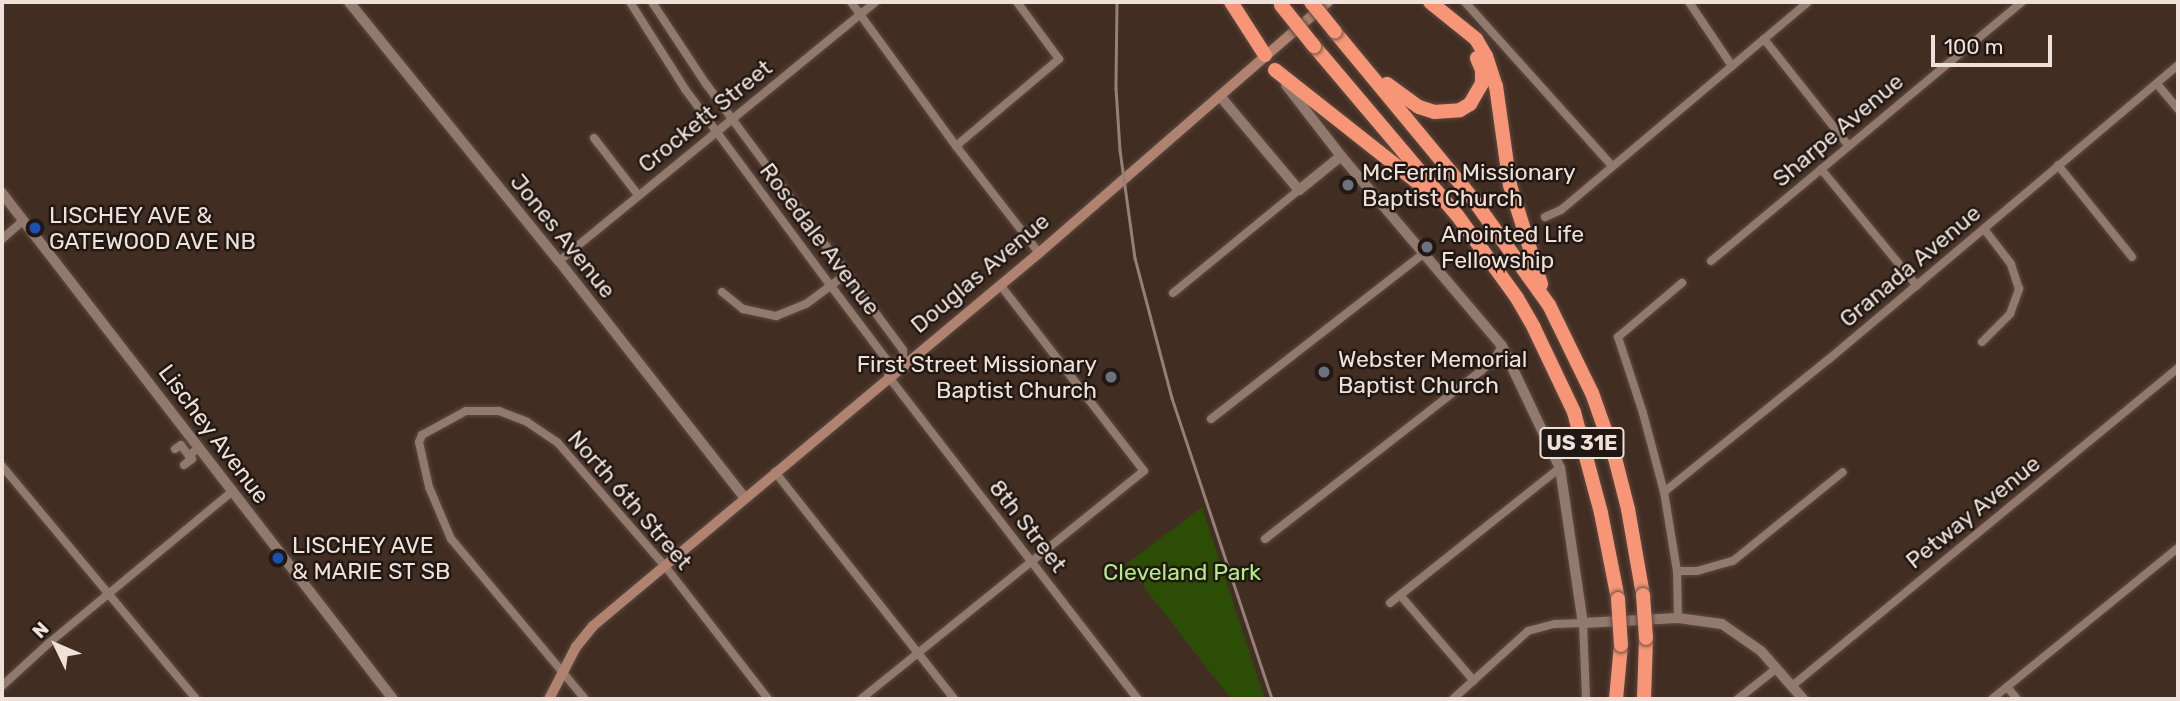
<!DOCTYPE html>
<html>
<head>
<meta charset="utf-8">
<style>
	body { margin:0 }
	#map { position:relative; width:2180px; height:701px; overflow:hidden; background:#422d22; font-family:Rubik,sans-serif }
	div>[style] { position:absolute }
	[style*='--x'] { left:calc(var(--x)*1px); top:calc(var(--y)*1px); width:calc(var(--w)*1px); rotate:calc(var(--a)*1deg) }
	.green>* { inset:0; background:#2c4d05 }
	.roads { filter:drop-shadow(0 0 2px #5c4a41) drop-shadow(0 0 2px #5c4a41) }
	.minor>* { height:8px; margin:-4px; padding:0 4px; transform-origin:4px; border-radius:4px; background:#91796d }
	.tertiary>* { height:10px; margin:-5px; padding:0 5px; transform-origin:5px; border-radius:5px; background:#91796d }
	.secondary>* { height:10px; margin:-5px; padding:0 5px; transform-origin:5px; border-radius:5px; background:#b08270 }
	.motorway>* { height:14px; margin:-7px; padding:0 7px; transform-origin:7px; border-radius:7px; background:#f79677 }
	.rail>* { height:2.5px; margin:-1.25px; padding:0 1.25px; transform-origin:1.25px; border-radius:1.25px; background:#938178 }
	.bridges { filter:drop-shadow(0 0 2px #5c4a41) drop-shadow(0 0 2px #5c4a41) }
	.motorway-bridge>* { height:14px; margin:-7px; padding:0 7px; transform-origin:7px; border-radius:7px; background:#f79677 }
	.dots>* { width:19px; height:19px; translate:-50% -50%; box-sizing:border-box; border:4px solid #211813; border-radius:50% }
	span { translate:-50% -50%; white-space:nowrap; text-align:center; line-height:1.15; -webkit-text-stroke:5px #211813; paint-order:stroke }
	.shield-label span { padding:2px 5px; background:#211813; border:2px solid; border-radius:5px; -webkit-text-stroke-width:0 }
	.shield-label { font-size:21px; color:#efe1da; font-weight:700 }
	.street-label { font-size:23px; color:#efe1da }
	.poi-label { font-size:23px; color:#efe1da }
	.left { translate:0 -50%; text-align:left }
	.right { translate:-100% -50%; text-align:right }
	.park-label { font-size:23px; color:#b4eb89 }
	.frame { position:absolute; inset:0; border:4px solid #efe1da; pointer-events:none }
	.north { position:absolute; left:21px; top:610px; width:70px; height:70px; -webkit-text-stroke:5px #211813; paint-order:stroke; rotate:314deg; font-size:19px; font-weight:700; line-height:28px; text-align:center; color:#efe1da }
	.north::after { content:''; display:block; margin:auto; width:24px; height:32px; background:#efe1da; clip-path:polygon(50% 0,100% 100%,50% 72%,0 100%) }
	.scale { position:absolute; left:1931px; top:35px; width:121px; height:32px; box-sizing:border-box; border:4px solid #efe1da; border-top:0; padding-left:9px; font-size:21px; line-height:24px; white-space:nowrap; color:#efe1da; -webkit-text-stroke:5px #211813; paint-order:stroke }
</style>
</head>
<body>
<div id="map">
	<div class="green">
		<i style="clip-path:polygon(1202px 507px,1202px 508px,1265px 699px,1231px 699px,1126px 564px)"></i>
	</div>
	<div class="roads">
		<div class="minor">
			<i style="--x:630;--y:2;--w:103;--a:57.7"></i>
			<i style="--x:685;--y:89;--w:245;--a:53.5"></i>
			<i style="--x:831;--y:286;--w:91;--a:53"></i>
			<i style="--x:886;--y:359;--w:5;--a:37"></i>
			<i style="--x:890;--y:362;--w:13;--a:9"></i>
			<i style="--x:903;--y:364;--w:14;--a:-90"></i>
			<i style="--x:903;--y:350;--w:331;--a:-126.5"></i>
			<i style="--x:706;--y:84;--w:98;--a:-123.4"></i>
			<i style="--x:851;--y:2;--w:178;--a:53.9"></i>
			<i style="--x:956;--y:146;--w:135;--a:52.2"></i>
			<i style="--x:1465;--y:2;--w:220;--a:48.1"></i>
			<i style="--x:1689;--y:2;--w:77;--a:56.1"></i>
			<i style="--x:1764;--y:39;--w:135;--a:51.6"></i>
			<i style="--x:2157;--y:84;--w:33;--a:50"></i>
			<i style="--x:594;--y:138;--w:73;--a:52.2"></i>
			<i style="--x:956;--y:146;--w:135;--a:-40.2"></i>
			<i style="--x:1059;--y:59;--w:71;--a:-126.4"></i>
			<i style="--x:2058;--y:165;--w:118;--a:51.2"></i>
			<i style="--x:1821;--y:169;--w:151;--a:50.6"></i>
			<i style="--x:1545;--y:217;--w:17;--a:-24"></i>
			<i style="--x:1561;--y:210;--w:323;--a:-40.1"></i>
			<i style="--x:2;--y:239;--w:28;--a:-41"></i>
			<i style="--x:559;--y:261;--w:409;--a:-39.3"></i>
			<i style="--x:1711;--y:261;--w:405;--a:-39.8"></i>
			<i style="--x:722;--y:292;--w:27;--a:39"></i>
			<i style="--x:743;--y:309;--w:34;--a:12"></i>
			<i style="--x:776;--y:316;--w:32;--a:-22"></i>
			<i style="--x:806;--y:304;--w:49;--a:-36.6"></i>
			<i style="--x:1173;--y:293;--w:163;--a:-39.3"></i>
			<i style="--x:1982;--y:342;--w:40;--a:-45"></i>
			<i style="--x:2010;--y:314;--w:27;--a:-70"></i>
			<i style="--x:2019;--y:289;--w:26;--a:-108"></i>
			<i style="--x:2011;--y:264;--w:44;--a:-127.6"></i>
			<i style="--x:888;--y:376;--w:408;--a:52.3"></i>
			<i style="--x:1211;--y:419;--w:269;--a:-37.9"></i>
			<i style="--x:175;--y:449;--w:7;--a:-34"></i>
			<i style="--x:181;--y:445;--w:14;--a:54"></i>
			<i style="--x:189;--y:456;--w:13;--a:-42"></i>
			<i style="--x:184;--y:465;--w:10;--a:-37"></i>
			<i style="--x:192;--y:459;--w:4;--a:-135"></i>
			<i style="--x:2;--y:466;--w:303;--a:50.2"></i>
			<i style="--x:775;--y:472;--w:289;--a:51.7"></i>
			<i style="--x:1664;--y:492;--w:212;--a:-38.9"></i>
			<i style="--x:1829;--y:359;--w:456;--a:-40.1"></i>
			<i style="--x:1265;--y:539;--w:274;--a:-37.9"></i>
			<i style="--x:1481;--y:371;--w:19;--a:-43"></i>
			<i style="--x:1495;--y:358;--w:14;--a:-60"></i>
			<i style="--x:1677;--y:571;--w:20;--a:0"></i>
			<i style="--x:1697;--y:571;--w:37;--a:-16"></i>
			<i style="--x:1733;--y:561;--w:141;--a:-39"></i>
			<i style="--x:1400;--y:595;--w:113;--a:49.3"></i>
			<i style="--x:1390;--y:603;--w:217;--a:-38.5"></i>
			<i style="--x:1678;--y:618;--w:47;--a:-91.2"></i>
			<i style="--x:1677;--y:571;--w:80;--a:-99.3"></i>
			<i style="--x:1664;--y:492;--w:82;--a:-104.9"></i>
			<i style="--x:1643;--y:413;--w:80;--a:-108.2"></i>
			<i style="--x:1618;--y:337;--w:84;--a:-40.2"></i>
			<i style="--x:2;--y:686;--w:64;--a:-42.5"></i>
			<i style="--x:49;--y:643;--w:239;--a:-39.6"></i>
			<i style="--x:1792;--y:686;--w:500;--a:-39.48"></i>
			<i style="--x:2007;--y:687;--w:16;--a:50"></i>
			<i style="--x:585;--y:699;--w:209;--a:-129.9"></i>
			<i style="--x:451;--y:539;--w:56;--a:-112.9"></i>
			<i style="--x:429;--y:487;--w:46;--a:-102.5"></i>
			<i style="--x:419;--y:442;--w:8;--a:-67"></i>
			<i style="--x:422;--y:435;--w:50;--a:-28.6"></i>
			<i style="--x:466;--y:411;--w:33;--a:0"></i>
			<i style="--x:499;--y:411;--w:30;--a:21"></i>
			<i style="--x:527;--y:422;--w:37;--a:34"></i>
			<i style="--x:558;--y:443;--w:163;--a:49"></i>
			<i style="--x:665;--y:566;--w:168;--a:52.2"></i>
			<i style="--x:861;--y:699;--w:363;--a:-38.9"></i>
			<i style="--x:1144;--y:471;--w:235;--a:-127.7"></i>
			<i style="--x:1453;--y:699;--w:101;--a:-42.2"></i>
			<i style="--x:1528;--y:631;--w:28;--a:-15"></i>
			<i style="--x:1555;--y:624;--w:28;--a:-2"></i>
			<i style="--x:1583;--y:623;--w:76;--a:87.7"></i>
			<i style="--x:1738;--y:699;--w:50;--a:-38.5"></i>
			<i style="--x:1992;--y:699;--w:240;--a:-39.1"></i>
		</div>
		<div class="tertiary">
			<i style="--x:349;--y:2;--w:333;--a:51"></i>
			<i style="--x:559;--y:261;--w:301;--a:51.9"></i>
			<i style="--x:1286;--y:85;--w:90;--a:52.2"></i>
			<i style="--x:1341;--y:156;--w:249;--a:49.7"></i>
			<i style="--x:1502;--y:346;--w:135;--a:64.6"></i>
			<i style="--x:1560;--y:468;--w:157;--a:81.6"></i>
			<i style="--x:1583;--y:623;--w:95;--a:-3"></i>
			<i style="--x:1678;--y:618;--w:44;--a:7.8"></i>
			<i style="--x:1722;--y:624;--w:47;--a:34.7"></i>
			<i style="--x:1761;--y:651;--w:64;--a:48.8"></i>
			<i style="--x:1220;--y:96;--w:123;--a:50"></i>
			<i style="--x:1299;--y:190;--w:54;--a:-39"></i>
			<i style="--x:2;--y:193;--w:639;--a:52.31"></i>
		</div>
		<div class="secondary">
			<i style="--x:549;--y:699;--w:59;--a:-62.6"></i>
			<i style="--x:576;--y:647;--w:27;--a:-51"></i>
			<i style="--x:593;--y:626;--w:581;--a:-39.91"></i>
			<i style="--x:1039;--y:253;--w:383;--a:-41"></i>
		</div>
		<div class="motorway">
			<i style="--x:1231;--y:2;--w:63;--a:57.3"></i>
			<i style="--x:1430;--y:2;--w:59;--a:38.8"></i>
			<i style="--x:1476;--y:39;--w:20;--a:60"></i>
			<i style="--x:1486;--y:56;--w:32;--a:72"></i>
			<i style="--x:1496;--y:86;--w:100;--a:82"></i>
			<i style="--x:1510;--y:185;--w:104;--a:72.6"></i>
			<i style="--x:1335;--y:32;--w:217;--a:50.4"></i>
			<i style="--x:1473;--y:199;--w:130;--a:54.4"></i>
			<i style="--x:1549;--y:305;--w:98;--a:64"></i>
			<i style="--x:1592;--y:393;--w:69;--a:70.5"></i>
			<i style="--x:1615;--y:458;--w:53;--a:75.7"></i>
			<i style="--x:1628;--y:509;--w:87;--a:80.1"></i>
			<i style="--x:1314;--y:46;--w:221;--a:49.8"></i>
			<i style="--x:1457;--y:215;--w:102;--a:54.1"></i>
			<i style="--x:1517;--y:298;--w:34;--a:60"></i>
			<i style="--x:1534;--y:328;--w:93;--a:64.5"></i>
			<i style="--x:1574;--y:412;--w:105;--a:75"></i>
			<i style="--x:1601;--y:513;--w:88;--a:78.8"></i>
			<i style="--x:1275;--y:70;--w:195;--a:38.3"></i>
			<i style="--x:1387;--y:84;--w:39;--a:36"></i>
			<i style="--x:1419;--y:107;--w:16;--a:18"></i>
			<i style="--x:1434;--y:112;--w:26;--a:-4"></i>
			<i style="--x:1460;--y:110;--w:12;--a:-31"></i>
			<i style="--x:1470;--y:104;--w:24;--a:-60"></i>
			<i style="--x:1482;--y:83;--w:13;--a:-90"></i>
			<i style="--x:1482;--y:70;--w:13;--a:-113"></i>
			<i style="--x:1616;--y:699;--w:54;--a:-84.7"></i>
			<i style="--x:1644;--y:699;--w:61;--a:-88.1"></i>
		</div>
	</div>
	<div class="rail">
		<i style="--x:1117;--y:2;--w:86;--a:90.7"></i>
		<i style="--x:1116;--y:88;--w:62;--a:86.3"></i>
		<i style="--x:1120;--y:150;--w:109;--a:82.1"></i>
		<i style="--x:1135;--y:258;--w:145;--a:75.2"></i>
		<i style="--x:1172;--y:398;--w:317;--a:71.6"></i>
	</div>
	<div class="bridges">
		<div class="motorway-bridge">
			<i style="--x:1311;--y:2;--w:38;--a:51"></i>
			<i style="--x:1281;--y:5;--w:53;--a:51.2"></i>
			<i style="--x:1643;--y:595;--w:43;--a:86"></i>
			<i style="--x:1618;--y:599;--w:46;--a:86.3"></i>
		</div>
	</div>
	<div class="dots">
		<i style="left:1348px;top:185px;background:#6b7280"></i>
		<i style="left:35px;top:228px;background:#1a4fb4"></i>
		<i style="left:1427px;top:247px;background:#6b7280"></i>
		<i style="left:1324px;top:372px;background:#6b7280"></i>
		<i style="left:1111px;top:377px;background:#6b7280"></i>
		<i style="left:278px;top:558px;background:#1a4fb4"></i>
	</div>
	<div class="shield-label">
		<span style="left:1582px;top:443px">US 31E</span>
	</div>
	<div class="street-label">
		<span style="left:705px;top:116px;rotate:-39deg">Crockett Street</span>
		<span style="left:1838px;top:130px;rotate:-40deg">Sharpe Avenue</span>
		<span style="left:563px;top:236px;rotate:51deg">Jones Avenue</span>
		<span style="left:820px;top:239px;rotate:53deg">Rosedale Avenue</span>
		<span style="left:1910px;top:266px;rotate:-40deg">Granada Avenue</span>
		<span style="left:980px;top:273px;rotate:-40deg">Douglas Avenue</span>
		<span style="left:214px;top:434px;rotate:53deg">Lischey Avenue</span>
		<span style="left:630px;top:500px;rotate:49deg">North 6th Street</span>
		<span style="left:1973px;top:512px;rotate:-39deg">Petway Avenue</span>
		<span style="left:1028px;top:526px;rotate:52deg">8th Street</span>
	</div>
	<div class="poi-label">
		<span class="left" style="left:1362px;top:185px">McFerrin Missionary<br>Baptist Church</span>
		<span class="left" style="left:49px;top:228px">LISCHEY AVE &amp;<br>GATEWOOD AVE NB</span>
		<span class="left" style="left:1441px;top:247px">Anointed Life<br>Fellowship</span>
		<span class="left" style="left:1338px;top:372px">Webster Memorial<br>Baptist Church</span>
		<span class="right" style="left:1097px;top:377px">First Street Missionary<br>Baptist Church</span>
		<span class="left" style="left:292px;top:558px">LISCHEY AVE<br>&amp; MARIE ST SB</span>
	</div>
	<div class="park-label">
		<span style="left:1182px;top:572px">Cleveland Park</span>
	</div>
	<div class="frame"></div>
	<div class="north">N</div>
	<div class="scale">100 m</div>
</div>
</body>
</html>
